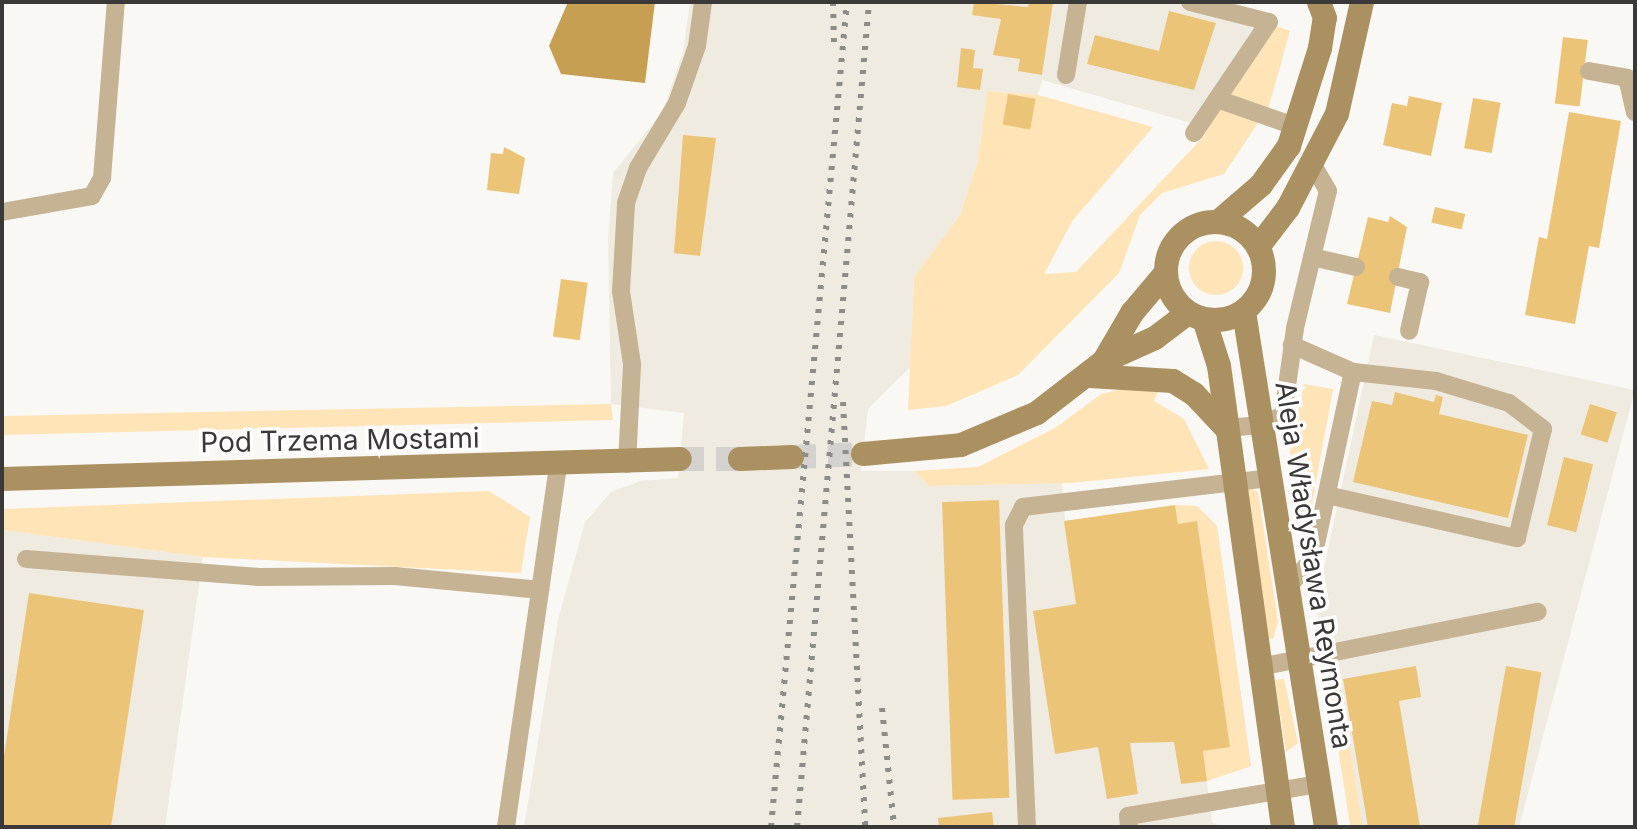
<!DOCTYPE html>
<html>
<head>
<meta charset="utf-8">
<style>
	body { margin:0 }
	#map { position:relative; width:1637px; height:829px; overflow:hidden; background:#faf8f4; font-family:Inter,sans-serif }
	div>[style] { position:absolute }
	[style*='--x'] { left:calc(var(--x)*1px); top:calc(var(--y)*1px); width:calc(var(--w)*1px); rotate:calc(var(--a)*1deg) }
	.built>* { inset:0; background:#f0ebe1 }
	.green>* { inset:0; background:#fee4b6; transform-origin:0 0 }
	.round { border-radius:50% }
	.water>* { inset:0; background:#c69f53 }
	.building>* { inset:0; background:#ecc477; transform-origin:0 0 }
	.secondary-tunnel>* { height:24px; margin-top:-12px; transform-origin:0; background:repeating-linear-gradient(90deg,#d4d2ce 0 24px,transparent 0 36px) }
	.lane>* { height:18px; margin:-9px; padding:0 9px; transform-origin:9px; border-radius:9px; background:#c5b394 }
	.secondary>* { height:24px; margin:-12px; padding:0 12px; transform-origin:12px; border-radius:12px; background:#ab9161 }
	.secondary>.ring { margin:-12px; padding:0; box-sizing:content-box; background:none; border:24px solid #ab9161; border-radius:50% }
	.rail>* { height:6px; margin-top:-3px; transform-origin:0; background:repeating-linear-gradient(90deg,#8d8c89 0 4px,transparent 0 12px) }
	span { translate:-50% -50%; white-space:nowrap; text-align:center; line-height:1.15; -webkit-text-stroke:7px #fff; paint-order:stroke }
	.street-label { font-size:28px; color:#3a3938 }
	.frame { position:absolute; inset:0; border:4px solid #3a3938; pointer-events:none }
</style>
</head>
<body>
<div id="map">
	<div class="built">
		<i style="clip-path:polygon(690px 2px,1205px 2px,1260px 20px,1191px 123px,1042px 80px,1038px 95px,987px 91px,978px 160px,960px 215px,914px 277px,910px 367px,868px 409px,861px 471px,914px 471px,929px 486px,1062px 483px,1065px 521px,1197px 506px,1217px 526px,1251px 766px,1207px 781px,1212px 822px,1222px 827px,524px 827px,558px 620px,585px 522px,611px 492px,640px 481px,678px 478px,684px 413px,611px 404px,608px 240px,613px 173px,663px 111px,683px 52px)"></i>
		<i style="clip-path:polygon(1374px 335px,1635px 390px,1519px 827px,1351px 827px,1316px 605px)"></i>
		<i style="clip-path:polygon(2px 530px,203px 557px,165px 827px,2px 827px)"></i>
	</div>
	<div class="green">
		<i style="clip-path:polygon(1260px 20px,1290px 31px,1269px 106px,1224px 174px,1162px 193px,1140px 215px,1119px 273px,1018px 375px,946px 406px,908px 410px,914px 277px,960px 215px,978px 160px,987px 91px,1038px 95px,1153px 127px,1073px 220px,1044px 274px,1076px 272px,1204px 136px)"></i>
		<i class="round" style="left:1189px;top:241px;width:54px;height:54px"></i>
		<i style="clip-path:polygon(1304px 384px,1333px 389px,1311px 509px,1298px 517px,1290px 451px)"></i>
		<i style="clip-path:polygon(1126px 388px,1158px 392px,1154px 401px,1184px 419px,1209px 469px,1071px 483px,929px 486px,914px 471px,978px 467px,1055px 428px,1101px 394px)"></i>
		<i style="clip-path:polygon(611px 404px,613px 420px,2px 435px,2px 416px)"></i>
		<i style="clip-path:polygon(1250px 488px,1258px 492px,1278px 622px,1273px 639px,1266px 638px,1243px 494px)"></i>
		<i style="clip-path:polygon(489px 491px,530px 517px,521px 573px,203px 557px,2px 530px,2px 509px)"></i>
		<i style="clip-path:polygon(1175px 505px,1197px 506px,1217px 526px,1251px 766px,1207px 781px,1203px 751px,1230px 747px,1197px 522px,1178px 524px)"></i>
		<i style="clip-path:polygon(1284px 679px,1298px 743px,1286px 752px,1275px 680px)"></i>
		<i style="left:1341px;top:691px;width:138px;height:12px;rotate:81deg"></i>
	</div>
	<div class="water">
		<i style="clip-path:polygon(568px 2px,655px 2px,645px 83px,561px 74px,549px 46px)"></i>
	</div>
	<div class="building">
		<i style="clip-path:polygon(974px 2px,1028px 7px,1029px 2px,1053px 2px,1042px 75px,1018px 71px,1020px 59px,993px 55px,1001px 19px,972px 15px)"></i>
		<i style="clip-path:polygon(1169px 11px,1216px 23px,1194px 90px,1087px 64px,1095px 35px,1159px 51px)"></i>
		<i style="left:1563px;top:37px;width:25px;height:67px;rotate:7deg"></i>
		<i style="clip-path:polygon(961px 48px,975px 50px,973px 68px,983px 69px,980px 90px,957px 87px)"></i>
		<i style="left:1008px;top:94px;width:28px;height:31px;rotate:10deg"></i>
		<i style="clip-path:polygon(1409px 96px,1442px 103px,1431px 156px,1383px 145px,1392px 103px,1407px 106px)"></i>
		<i style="left:1473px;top:98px;width:28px;height:51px;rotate:10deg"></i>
		<i style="clip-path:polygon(1569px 112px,1621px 121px,1599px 248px,1589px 246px,1575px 324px,1525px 315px,1539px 237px,1547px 239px)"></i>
		<i style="clip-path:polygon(683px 135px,716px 138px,700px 256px,674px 253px)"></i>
		<i style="clip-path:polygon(504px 147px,525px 158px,519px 194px,487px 190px,491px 153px,503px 154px)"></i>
		<i style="left:1435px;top:207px;width:31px;height:16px;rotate:13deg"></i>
		<i style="clip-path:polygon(1390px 216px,1407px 227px,1390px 313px,1347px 304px,1368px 217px,1388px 222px)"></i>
		<i style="left:561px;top:279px;width:27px;height:58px;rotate:8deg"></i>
		<i style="clip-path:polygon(1395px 392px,1434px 402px,1436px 395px,1443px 397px,1439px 414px,1528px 435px,1508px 518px,1353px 482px,1372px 401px,1392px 405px)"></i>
		<i style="left:1590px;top:404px;width:28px;height:32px;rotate:17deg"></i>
		<i style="left:1564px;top:457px;width:30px;height:70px;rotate:14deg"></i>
		<i style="left:999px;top:500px;width:298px;height:57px;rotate:88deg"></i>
		<i style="clip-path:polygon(1175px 505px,1178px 524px,1197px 521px,1230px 747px,1203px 751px,1207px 781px,1181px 784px,1174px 742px,1130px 743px,1138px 794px,1107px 799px,1098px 747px,1055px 754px,1033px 611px,1076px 604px,1064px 521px)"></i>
		<i style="clip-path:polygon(29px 593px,144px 610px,111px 827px,2px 827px,2px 769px)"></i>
		<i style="clip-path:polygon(1416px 666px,1421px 697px,1399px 701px,1420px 827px,1368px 827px,1343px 679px)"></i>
		<i style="left:1506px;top:666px;width:36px;height:164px;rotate:10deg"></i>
		<i style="clip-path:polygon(992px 812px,994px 827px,939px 827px,938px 818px)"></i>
	</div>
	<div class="secondary-tunnel">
		<i style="--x:792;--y:457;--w:71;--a:-2.4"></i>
		<i style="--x:680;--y:459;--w:60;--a:0"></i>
	</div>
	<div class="lane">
		<i style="--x:1190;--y:2;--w:81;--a:14.2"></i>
		<i style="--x:1269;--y:22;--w:134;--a:124"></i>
		<i style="--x:1589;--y:71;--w:39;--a:10"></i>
		<i style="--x:1627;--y:78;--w:35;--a:77"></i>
		<i style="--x:1066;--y:75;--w:74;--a:-80.7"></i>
		<i style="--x:1217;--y:99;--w:85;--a:19.3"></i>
		<i style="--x:2;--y:212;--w:91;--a:-10.1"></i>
		<i style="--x:92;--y:196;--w:21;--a:-61"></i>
		<i style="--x:102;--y:178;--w:177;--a:-85.5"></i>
		<i style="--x:1312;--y:257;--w:45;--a:12.8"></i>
		<i style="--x:1398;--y:277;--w:23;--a:13"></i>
		<i style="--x:1420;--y:282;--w:50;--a:102.7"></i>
		<i style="--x:1226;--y:428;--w:35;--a:-5"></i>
		<i style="--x:1261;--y:425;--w:24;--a:-24"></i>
		<i style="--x:1283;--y:415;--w:88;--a:-82.1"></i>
		<i style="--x:1295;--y:328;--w:141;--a:-76.5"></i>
		<i style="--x:1328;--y:191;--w:30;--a:-120"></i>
		<i style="--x:627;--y:464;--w:100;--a:-87.1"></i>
		<i style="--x:632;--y:364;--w:74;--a:-98.6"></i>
		<i style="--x:621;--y:291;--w:88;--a:-86.7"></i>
		<i style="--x:626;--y:203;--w:37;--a:-71"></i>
		<i style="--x:638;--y:168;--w:76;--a:-59"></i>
		<i style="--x:677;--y:103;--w:60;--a:-70.7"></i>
		<i style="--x:697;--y:46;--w:44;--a:-82.2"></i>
		<i style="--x:1327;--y:495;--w:195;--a:12.8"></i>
		<i style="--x:1517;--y:538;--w:112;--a:-76.6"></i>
		<i style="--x:1543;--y:429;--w:43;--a:-142.6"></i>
		<i style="--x:1509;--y:403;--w:76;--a:-163.2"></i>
		<i style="--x:1436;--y:381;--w:83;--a:-173.8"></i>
		<i style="--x:26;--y:559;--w:234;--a:4.4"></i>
		<i style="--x:259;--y:577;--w:136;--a:-0.4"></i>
		<i style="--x:395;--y:576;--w:146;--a:5.5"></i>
		<i style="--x:1288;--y:587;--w:38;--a:-49"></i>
		<i style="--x:1313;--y:558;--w:190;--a:-77.9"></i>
		<i style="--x:1353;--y:372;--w:67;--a:-156.1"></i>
		<i style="--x:1259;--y:667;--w:284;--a:-11.2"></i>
		<i style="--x:506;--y:827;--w:366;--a:-81.8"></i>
		<i style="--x:1027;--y:827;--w:302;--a:-92.5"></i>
		<i style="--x:1014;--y:525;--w:20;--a:-63"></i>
		<i style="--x:1023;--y:507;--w:248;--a:-6.7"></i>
		<i style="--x:1129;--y:827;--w:11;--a:-95"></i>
		<i style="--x:1128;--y:816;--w:194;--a:-9.5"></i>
	</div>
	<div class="secondary">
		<i class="ring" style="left:1166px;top:222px;width:74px;height:74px"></i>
		<i style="--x:1218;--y:222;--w:57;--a:-40.7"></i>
		<i style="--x:1261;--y:185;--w:48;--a:-54.3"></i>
		<i style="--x:1289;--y:146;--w:103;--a:-72.4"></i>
		<i style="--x:1320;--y:48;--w:30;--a:-81"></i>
		<i style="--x:1325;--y:18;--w:17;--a:-111"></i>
		<i style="--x:1259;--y:246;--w:48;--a:-52.7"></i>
		<i style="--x:1288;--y:208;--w:106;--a:-62.5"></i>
		<i style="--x:1337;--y:114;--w:115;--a:-77.4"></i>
		<i style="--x:1244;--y:312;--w:521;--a:80.95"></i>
		<i style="--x:1204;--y:319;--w:49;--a:72.3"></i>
		<i style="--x:1219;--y:366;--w:465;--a:82.1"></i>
		<i style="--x:1104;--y:361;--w:56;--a:-24.3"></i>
		<i style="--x:1155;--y:338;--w:41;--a:-37.1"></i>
		<i style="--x:1090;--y:376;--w:83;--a:3.4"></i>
		<i style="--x:1173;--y:381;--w:25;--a:32"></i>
		<i style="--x:1194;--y:394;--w:47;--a:46.7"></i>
		<i style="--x:863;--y:454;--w:98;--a:-5.2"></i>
		<i style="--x:961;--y:445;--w:82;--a:-22.8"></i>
		<i style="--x:1037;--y:413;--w:85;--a:-37.8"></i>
		<i style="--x:1104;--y:361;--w:56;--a:-59.7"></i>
		<i style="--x:1132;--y:313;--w:51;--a:-49.8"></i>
		<i style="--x:740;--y:459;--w:52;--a:-2.2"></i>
		<i style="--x:2;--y:479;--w:678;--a:-1.69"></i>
	</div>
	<div class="rail">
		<i style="--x:833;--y:2;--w:40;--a:88.6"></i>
		<i style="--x:843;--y:402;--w:426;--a:87"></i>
		<i style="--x:882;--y:708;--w:120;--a:84.2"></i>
		<i style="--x:771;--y:827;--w:828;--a:-84.74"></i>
		<i style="--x:797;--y:827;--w:828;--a:-85.01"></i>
	</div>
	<div class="street-label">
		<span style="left:340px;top:440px;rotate:-1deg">Pod Trzema Mostami</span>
		<span style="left:1314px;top:565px;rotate:81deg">Aleja Władysława Reymonta</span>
	</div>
	<div class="frame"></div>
</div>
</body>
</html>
